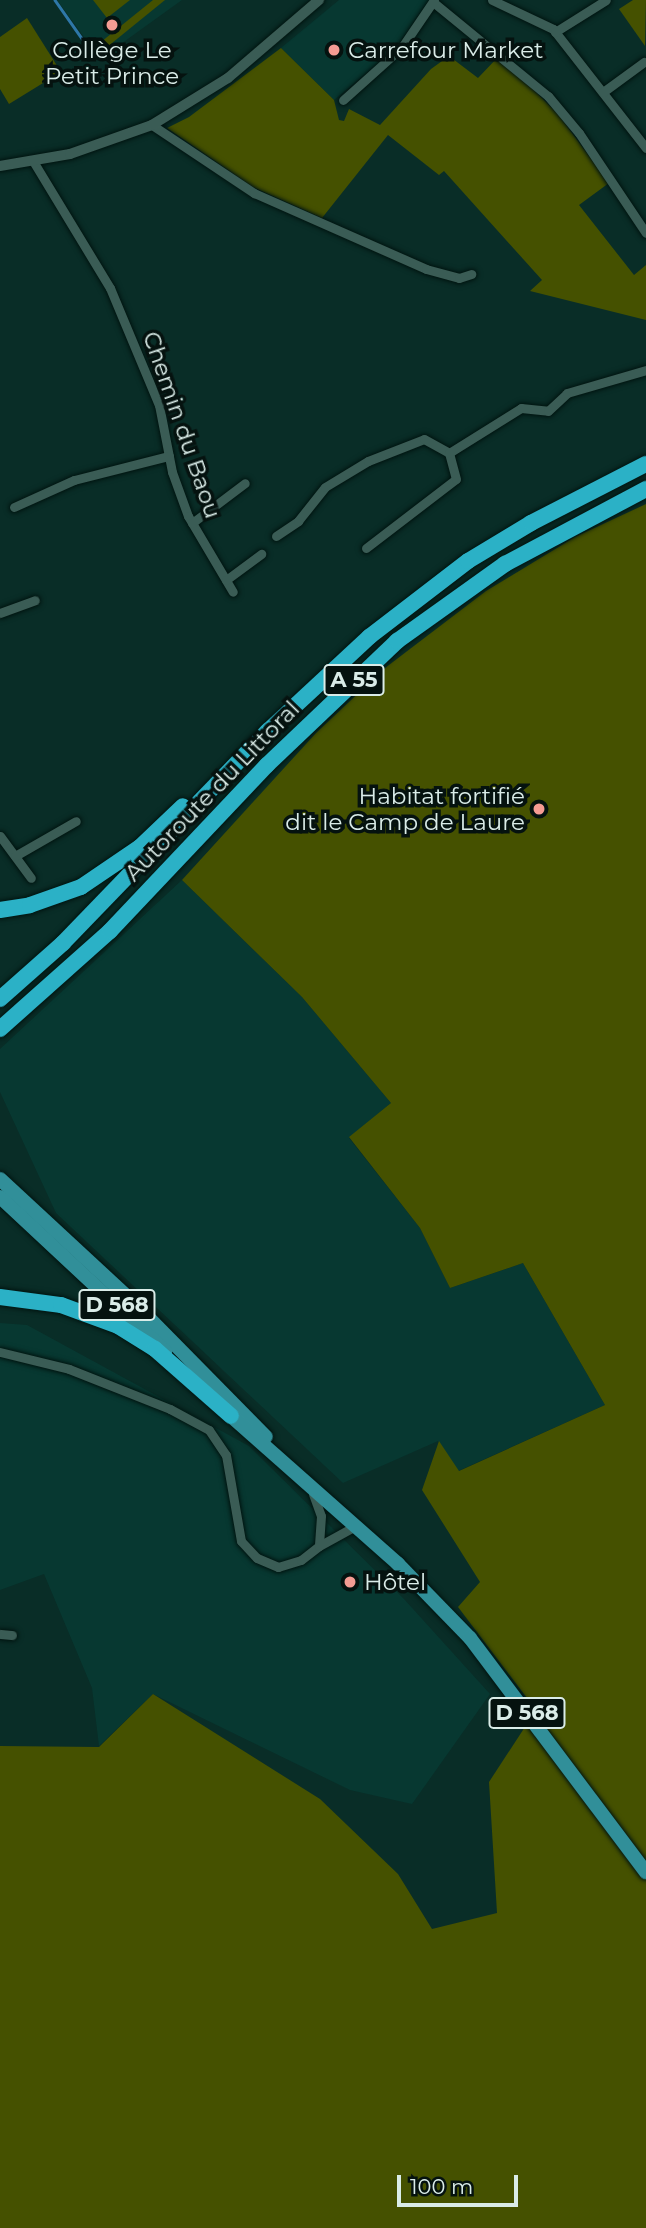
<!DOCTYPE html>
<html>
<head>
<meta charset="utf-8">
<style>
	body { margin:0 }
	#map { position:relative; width:646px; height:2228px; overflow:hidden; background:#092d27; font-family:Montserrat,sans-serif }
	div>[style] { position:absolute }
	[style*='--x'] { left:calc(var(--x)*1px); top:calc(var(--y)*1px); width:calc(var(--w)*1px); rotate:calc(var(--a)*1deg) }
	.built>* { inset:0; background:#073831 }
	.green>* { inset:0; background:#455100 }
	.stream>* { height:2.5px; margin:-1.25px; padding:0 1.25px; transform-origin:1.25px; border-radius:1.25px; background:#2e77a8 }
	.roads { filter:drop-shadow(0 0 2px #001410) drop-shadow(0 0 2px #001410) }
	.minor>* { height:9px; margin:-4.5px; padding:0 4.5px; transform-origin:4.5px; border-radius:4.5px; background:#3a5c55 }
	.tertiary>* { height:10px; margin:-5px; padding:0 5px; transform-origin:5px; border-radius:5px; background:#3a5c55 }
	.primary>* { height:14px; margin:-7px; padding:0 7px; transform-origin:7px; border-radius:7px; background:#318f99 }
	.motorway>* { height:16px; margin:-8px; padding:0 8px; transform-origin:8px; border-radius:8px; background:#2bb1c6 }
	.dots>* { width:19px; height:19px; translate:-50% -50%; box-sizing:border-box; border:4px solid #05120f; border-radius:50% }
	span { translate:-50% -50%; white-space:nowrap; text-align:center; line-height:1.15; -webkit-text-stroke:7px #05120f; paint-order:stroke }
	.shield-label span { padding:2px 5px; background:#05120f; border:2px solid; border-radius:5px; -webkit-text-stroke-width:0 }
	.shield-label { font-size:21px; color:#daece8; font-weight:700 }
	.poi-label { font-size:23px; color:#daece8 }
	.left { translate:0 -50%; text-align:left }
	.right { translate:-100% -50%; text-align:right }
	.street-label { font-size:23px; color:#daece8 }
	.scale { position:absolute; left:397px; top:2175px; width:121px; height:32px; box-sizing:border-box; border:4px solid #daece8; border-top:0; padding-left:9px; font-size:21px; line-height:24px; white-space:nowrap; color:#daece8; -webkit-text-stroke:5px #05120f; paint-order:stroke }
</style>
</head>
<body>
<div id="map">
	<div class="built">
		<i style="clip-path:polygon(57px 0,182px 0,100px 59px)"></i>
		<i style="clip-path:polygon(339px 0,429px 0,395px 49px,334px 100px,281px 48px)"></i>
		<i style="clip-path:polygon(182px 880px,302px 997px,391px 1103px,349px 1138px,420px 1228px,450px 1288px,523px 1263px,605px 1405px,458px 1471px,438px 1441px,343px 1483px,56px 1213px,0 1092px,0 1049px)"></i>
		<i style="clip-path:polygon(0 1323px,27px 1325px,249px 1446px,404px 1599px,490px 1694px,412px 1804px,350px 1790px,153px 1694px,99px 1746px,92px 1688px,44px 1574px,0 1590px)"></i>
	</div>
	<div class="green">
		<i style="clip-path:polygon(93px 0,130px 0,107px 18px)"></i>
		<i style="clip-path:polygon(153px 0,165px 0,101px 52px,96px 46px)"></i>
		<i style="clip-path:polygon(633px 0,646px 0,645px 46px,619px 9px)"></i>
		<i style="clip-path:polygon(27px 18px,61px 72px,9px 104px,0 89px,0 37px)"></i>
		<i style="clip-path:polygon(281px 48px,334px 100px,339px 120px,344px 121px,349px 109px,380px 125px,431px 69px,449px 56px,478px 78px,499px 56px,557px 113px,609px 183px,579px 205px,634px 275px,646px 265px,646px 320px,530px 291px,542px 280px,444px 171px,439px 175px,388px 135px,322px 218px,253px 187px,167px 128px,189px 117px)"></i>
		<i style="clip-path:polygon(646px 504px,646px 2228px,0 2228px,0 1746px,99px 1747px,153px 1694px,320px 1799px,398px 1874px,432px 1929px,497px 1913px,489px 1782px,536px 1710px,458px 1607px,480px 1582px,422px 1490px,439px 1441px,459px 1471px,605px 1405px,523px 1263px,450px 1288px,420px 1228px,349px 1137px,391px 1103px,302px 997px,182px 880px,316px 733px,385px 668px,486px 591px,575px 537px)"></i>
	</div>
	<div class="stream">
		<i style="--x:55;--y:0;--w:66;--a:54.9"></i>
	</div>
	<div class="roads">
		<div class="minor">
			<i style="--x:492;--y:0;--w:68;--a:25.4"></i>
			<i style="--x:553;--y:29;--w:151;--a:52"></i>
			<i style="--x:433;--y:2;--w:149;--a:39.3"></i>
			<i style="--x:548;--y:96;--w:48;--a:50"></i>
			<i style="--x:579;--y:133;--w:120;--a:56.2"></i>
			<i style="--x:555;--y:32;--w:60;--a:-32.1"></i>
			<i style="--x:603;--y:92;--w:51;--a:-36.2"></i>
			<i style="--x:343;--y:100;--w:79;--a:-41.9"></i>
			<i style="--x:402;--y:47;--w:57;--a:-55.8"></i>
			<i style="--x:152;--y:125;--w:123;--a:33.7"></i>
			<i style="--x:254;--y:193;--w:188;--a:23.8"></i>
			<i style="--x:426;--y:269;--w:34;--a:15"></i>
			<i style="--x:459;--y:278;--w:13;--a:-18"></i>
			<i style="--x:33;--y:161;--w:149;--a:58.8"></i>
			<i style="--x:110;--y:288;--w:127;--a:67.3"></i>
			<i style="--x:159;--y:405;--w:68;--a:79"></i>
			<i style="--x:172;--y:472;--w:47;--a:70"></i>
			<i style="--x:188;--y:516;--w:88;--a:59.4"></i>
			<i style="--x:14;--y:507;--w:66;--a:-24.2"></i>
			<i style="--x:74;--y:480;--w:98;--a:-14.2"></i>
			<i style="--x:192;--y:523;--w:66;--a:-37"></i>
			<i style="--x:276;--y:536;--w:27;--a:-34"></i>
			<i style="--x:298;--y:521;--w:43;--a:-51.5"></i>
			<i style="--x:325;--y:487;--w:50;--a:-31.2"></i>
			<i style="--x:368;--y:461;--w:60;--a:-21.4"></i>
			<i style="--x:424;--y:439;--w:29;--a:29"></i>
			<i style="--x:366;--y:548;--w:113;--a:-37.5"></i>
			<i style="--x:456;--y:479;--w:27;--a:-105"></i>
			<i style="--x:449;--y:453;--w:85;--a:-32"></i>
			<i style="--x:521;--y:408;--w:27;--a:6"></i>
			<i style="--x:548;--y:411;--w:26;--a:-43"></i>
			<i style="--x:567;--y:393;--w:82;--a:-16.2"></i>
			<i style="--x:226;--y:580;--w:44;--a:-36.6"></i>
			<i style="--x:0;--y:613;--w:37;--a:-20"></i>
			<i style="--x:0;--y:836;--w:52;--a:53.6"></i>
			<i style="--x:15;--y:856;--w:70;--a:-29.8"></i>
			<i style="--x:0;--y:1352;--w:71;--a:13.8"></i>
			<i style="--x:69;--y:1369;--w:109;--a:21.6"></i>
			<i style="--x:170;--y:1409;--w:44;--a:28.3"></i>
			<i style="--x:209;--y:1430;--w:30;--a:56"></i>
			<i style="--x:226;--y:1455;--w:87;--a:80.1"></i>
			<i style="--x:241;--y:1541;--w:23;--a:47"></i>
			<i style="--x:257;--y:1558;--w:23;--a:23"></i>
			<i style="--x:278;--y:1567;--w:24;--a:-17"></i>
			<i style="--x:301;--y:1560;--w:23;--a:-38"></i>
			<i style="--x:313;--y:1494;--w:23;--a:70"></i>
			<i style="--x:321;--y:1516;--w:30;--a:94"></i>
			<i style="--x:319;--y:1546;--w:43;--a:-28.9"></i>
			<i style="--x:0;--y:1634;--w:12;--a:5"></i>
		</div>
		<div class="tertiary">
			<i style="--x:0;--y:166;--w:71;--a:-9.7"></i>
			<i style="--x:70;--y:154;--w:87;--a:-19.5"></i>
			<i style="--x:152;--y:125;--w:89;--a:-31.7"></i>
			<i style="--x:228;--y:78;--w:120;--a:-40.6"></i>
		</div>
		<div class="primary">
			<i style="--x:0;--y:1179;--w:188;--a:42.8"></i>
			<i style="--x:138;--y:1307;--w:182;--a:45.4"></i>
			<i style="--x:0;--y:1197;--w:226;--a:43"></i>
			<i style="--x:224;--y:1410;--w:232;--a:41.5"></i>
			<i style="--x:398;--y:1564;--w:103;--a:45.8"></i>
			<i style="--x:470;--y:1638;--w:293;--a:53.1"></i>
		</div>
		<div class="motorway">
			<i style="--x:0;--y:910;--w:30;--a:-9"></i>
			<i style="--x:30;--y:905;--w:54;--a:-19.4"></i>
			<i style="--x:81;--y:887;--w:71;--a:-34.1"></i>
			<i style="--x:140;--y:847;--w:59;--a:-43.6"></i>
			<i style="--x:0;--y:999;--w:84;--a:-41.6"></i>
			<i style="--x:63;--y:943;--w:295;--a:-46"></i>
			<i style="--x:268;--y:731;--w:138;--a:-42.9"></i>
			<i style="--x:369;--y:637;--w:125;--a:-37.5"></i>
			<i style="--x:468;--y:561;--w:74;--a:-31.1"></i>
			<i style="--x:531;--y:523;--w:129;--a:-27.2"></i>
			<i style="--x:0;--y:1029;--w:147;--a:-41.7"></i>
			<i style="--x:110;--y:931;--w:228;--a:-46.6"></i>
			<i style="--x:267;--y:765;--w:180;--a:-43.6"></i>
			<i style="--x:397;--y:641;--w:133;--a:-35.5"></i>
			<i style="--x:505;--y:564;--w:160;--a:-28"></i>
			<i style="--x:0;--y:1297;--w:62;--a:7.5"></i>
			<i style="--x:61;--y:1305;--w:61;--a:20.2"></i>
			<i style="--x:118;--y:1326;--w:44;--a:31.9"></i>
			<i style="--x:155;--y:1349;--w:101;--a:41.4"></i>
		</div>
	</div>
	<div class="dots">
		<i style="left:112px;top:25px;background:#f59c93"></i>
		<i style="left:334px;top:50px;background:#f59c93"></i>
		<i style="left:539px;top:809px;background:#f59c93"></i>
		<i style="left:350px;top:1582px;background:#f59c93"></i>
	</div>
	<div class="shield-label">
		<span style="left:354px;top:680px">A 55</span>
		<span style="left:117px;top:1305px">D 568</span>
		<span style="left:527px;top:1713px">D 568</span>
	</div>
	<div class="poi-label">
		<span style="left:112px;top:63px">Collège Le<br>Petit Prince</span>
		<span class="left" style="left:348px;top:50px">Carrefour Market</span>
		<span class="right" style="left:525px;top:809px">Habitat fortifié<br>dit le Camp de Laure</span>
		<span class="left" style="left:364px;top:1582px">Hôtel</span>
	</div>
	<div class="street-label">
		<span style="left:182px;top:425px;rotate:71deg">Chemin du Baou</span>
		<span style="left:212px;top:791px;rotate:-46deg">Autoroute du Littoral</span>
	</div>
	<div class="scale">100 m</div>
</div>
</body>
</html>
